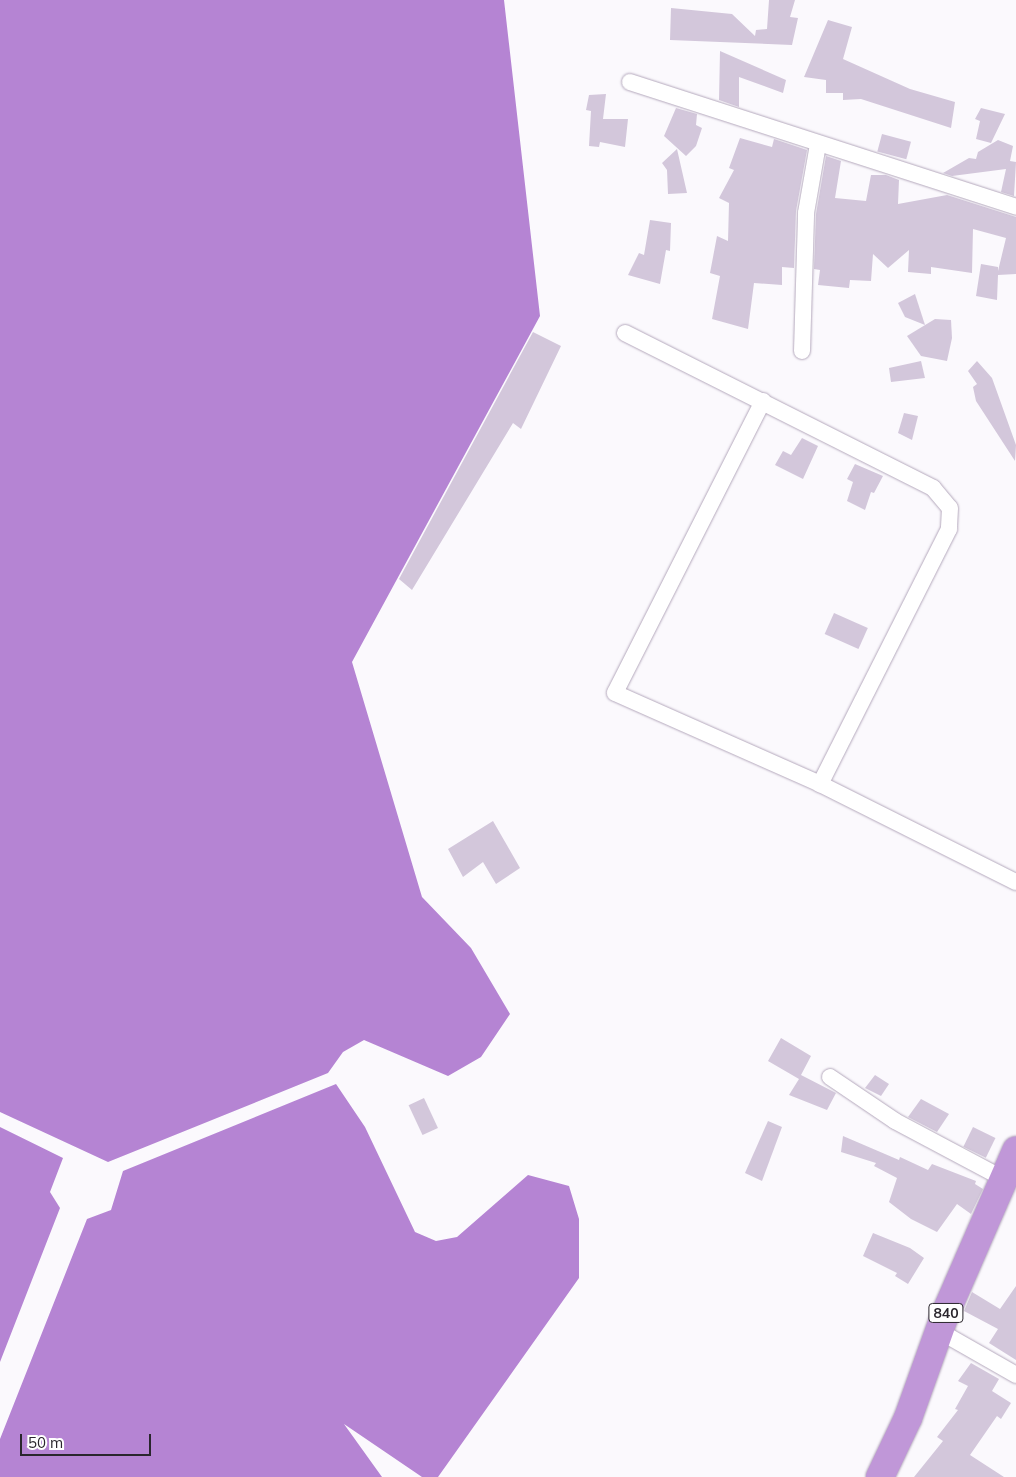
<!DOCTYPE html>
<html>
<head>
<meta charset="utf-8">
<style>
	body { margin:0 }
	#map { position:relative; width:1016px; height:1477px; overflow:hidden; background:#fbf9fd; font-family:Mulish,sans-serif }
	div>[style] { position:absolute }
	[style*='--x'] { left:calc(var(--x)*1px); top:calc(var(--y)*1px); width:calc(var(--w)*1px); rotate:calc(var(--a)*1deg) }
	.water>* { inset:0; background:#b584d3 }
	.building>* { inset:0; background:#d3c7db; transform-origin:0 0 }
	.roads { filter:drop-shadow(0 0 1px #b4a8bc) drop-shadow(0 0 1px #b4a8bc) }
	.minor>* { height:16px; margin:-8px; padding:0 8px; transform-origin:8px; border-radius:8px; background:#fff }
	.trunk>* { height:28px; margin:-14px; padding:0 14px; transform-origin:14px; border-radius:14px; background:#c097d8 }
	span { translate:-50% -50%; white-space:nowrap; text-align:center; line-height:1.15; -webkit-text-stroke:4.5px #fff; paint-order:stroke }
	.shield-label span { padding:1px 4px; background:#fff; border:1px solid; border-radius:4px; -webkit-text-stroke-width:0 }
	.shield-label { font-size:14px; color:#2a262d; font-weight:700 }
	.scale { position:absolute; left:20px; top:1434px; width:131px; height:22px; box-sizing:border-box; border:2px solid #2a262d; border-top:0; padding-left:6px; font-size:15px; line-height:18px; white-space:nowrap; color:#2a262d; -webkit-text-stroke:4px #fff; paint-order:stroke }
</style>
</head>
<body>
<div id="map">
	<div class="water">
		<i style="clip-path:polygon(0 0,504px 0,540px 316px,352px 662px,422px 897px,471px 948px,510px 1014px,481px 1057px,448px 1076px,364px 1040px,343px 1052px,328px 1073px,108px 1162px,0 1112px)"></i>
		<i style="clip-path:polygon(336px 1084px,365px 1127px,415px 1232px,436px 1241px,457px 1237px,528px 1175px,569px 1186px,579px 1219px,579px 1278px,438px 1477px,422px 1477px,344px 1424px,382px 1477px,0 1477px,0 1439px,87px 1219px,111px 1210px,123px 1171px)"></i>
		<i style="clip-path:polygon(0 1127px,63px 1158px,50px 1192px,60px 1208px,0 1362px)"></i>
	</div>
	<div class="building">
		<i style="clip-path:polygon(769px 0,795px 0,790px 17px,798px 18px,792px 45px,670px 40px,671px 8px,732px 14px,755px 36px,756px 30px,767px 29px)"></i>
		<i style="clip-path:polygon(828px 20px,852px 27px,843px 59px,910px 89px,955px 102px,951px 128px,861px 99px,843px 100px,843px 93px,826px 93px,826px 80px,804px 77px)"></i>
		<i style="clip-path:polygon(720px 51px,786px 80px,783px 93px,739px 77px,739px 107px,719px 100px)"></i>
		<i style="clip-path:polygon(606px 94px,603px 119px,628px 119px,625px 147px,600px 142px,599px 147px,589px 146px,591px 111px,586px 110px,589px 95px)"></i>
		<i style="clip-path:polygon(676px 108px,697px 114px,696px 125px,702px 128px,696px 146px,686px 156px,664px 136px)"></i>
		<i style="clip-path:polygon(981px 108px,1005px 114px,991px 143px,976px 139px,980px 121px,975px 119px)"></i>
		<i style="left:882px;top:134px;width:30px;height:18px;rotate:15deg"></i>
		<i style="clip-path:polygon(740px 138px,772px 147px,774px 139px,807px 150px,796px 211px,794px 268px,782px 267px,782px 285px,754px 283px,748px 329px,712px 319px,720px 276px,710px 273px,717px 236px,728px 241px,729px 203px,719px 198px,734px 170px,729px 168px)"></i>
		<i style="clip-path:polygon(998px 140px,1013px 146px,1010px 161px,1016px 162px,1014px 196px,1001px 192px,1006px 169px,952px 176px,943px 173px,969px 158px,976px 159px,978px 152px)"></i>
		<i style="clip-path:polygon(677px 149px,687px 193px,668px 194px,667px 170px,662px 163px)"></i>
		<i style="clip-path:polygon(826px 156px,841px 161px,835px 198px,866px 201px,871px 175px,886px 175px,899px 180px,898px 204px,947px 195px,1016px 217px,1016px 274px,998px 275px,997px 300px,976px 296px,981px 264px,998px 267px,998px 271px,1006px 238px,973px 229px,972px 273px,931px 267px,931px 274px,908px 272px,909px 250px,888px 268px,873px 254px,871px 281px,850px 280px,849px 288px,818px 285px,820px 270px,814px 269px,816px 214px)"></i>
		<i style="clip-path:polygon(650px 220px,671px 223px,670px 251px,666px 250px,660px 284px,628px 275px,639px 253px,644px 255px)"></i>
		<i style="clip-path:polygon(915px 294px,925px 325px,905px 317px,898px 303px)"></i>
		<i style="clip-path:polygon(935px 319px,951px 320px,952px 338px,947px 361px,921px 356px,907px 336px)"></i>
		<i style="clip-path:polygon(533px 332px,561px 346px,521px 429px,513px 423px,412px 590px,399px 579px)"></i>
		<i style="clip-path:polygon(921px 361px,925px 378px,891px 382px,889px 368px)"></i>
		<i style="clip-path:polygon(977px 361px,992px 378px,1016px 445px,1015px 461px,976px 401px,973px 387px,977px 384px,968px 371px)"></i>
		<i style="clip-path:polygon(904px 413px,918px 416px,912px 440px,898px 433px)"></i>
		<i style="clip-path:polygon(802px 438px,818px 446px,803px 479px,775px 465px,783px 451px,791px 455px)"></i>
		<i style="clip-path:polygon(855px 464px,883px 476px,874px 493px,871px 492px,865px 510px,847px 501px,853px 482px,847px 479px)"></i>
		<i style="left:834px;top:613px;width:37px;height:23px;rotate:24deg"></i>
		<i style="clip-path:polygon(493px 821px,520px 868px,496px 884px,483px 862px,463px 877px,448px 849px)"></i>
		<i style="clip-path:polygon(781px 1038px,811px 1056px,801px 1075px,836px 1093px,827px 1110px,789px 1095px,799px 1079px,768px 1061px)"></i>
		<i style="clip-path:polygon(875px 1075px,889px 1084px,881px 1096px,865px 1088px)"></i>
		<i style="left:424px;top:1098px;width:33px;height:17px;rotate:65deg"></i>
		<i style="clip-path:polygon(921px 1099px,949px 1114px,937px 1132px,908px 1117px)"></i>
		<i style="clip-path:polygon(768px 1121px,782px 1127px,762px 1181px,745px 1173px)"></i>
		<i style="left:973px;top:1127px;width:25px;height:22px;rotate:26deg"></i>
		<i style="clip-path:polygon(843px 1136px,899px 1160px,900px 1157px,928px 1170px,932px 1164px,976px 1181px,975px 1184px,983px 1189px,971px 1214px,957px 1204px,937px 1232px,911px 1219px,889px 1202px,897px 1178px,874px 1166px,876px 1163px,841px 1152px)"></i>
		<i style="clip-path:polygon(873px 1233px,910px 1248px,924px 1258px,908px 1284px,895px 1276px,897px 1273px,863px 1256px)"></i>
		<i style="clip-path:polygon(1016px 1286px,1016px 1360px,989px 1343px,998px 1329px,964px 1311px,972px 1292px,1000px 1309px)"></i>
		<i style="clip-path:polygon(971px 1363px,999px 1379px,992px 1391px,1011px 1403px,1001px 1419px,997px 1416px,970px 1455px,1004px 1477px,914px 1477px,943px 1441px,937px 1437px,958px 1410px,955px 1409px,968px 1386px,958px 1381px)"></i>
	</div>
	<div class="roads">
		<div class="minor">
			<i style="--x:630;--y:82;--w:406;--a:17.9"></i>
			<i style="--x:625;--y:333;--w:345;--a:26.7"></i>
			<i style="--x:933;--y:488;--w:26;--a:50"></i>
			<i style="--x:950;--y:508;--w:21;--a:93"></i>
			<i style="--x:949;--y:529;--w:286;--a:116.8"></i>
			<i style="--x:802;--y:351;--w:138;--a:-88.3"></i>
			<i style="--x:806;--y:213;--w:70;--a:-80.1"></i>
			<i style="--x:763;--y:401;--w:327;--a:116.9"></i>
			<i style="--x:615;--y:693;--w:224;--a:23.9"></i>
			<i style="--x:820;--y:784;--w:219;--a:26.6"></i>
			<i style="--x:830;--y:1077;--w:78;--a:34.1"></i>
			<i style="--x:895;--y:1121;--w:123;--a:28"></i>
			<i style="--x:939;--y:1331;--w:89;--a:29.7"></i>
		</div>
		<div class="trunk">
			<i style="--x:880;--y:1477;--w:65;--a:-64.6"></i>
			<i style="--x:908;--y:1418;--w:113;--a:-70.3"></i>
			<i style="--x:946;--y:1312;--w:176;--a:-66.5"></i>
		</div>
	</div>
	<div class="shield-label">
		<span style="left:946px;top:1313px">840</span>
	</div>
	<div class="scale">50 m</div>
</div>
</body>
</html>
